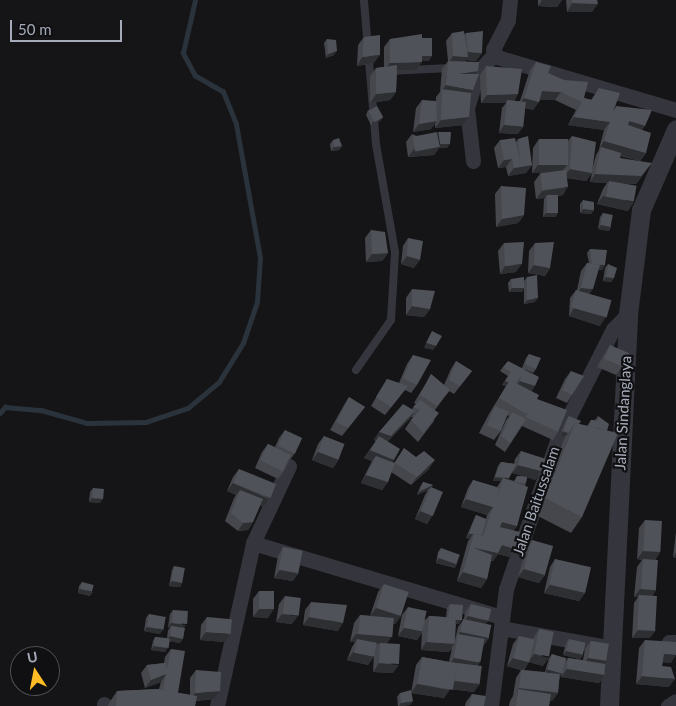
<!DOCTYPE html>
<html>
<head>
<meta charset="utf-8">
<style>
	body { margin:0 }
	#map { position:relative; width:676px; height:706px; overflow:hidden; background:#151517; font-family:Lato,sans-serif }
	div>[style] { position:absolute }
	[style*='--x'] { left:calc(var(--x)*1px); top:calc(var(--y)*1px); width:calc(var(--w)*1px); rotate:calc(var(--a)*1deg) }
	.stream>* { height:4.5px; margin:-2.25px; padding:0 2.25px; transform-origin:2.25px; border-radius:2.25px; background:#2a333c }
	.service>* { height:8px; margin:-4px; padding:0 4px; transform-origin:4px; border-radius:4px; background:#35363d }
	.minor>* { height:15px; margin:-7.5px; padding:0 7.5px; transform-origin:7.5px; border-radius:7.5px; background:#35363d }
	.tertiary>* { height:19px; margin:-9.5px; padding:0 9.5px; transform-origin:9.5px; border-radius:9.5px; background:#35363d }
	.wall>* { inset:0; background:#45474d }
	.shaded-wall>* { inset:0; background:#2e2f33; transform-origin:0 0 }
	.building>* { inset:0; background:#505259; transform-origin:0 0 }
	span { translate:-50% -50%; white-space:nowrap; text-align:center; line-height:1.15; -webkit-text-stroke:4.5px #101012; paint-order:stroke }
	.street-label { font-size:15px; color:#a5abb9 }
	.north { position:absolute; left:10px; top:646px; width:50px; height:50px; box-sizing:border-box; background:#101012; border:1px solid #4c4e55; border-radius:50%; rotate:349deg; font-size:14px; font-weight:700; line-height:20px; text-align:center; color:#a5abb9 }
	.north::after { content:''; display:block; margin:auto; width:18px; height:22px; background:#ffbc25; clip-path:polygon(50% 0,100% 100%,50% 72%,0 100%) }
	.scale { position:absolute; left:10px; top:20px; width:112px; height:22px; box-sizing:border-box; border:2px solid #a5abb9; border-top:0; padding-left:6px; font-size:15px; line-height:18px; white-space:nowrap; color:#a5abb9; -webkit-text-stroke:4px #101012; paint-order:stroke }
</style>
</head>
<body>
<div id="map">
	<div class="stream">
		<i style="--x:0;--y:413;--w:8;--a:-50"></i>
		<i style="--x:5;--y:407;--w:36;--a:5"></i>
		<i style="--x:41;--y:410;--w:48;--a:15.8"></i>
		<i style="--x:87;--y:423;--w:59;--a:-1"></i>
		<i style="--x:146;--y:422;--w:44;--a:-18.4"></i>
		<i style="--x:188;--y:408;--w:40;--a:-40"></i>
		<i style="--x:219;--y:382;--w:46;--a:-58.4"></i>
		<i style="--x:243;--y:343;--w:43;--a:-71.1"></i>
		<i style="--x:257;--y:302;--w:44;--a:-86.1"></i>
		<i style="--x:260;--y:258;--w:136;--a:-100.2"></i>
		<i style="--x:236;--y:124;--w:35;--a:-112"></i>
		<i style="--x:223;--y:92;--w:32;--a:-150"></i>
		<i style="--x:195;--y:76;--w:26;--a:-118"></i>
		<i style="--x:183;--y:53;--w:54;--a:-77.2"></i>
	</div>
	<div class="service">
		<i style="--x:387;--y:71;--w:64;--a:-2.7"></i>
		<i style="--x:356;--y:370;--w:61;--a:-55"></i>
		<i style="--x:391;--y:320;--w:68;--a:-86.6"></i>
		<i style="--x:395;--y:252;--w:110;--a:-100"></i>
		<i style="--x:376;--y:144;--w:144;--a:-94.8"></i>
	</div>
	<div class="minor">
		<i style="--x:510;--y:0;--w:20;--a:96"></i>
		<i style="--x:508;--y:20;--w:33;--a:117"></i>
		<i style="--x:493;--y:49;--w:9;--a:63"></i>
		<i style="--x:497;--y:57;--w:187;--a:16.5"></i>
		<i style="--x:473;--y:161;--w:53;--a:-96.5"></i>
		<i style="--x:467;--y:108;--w:38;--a:-73"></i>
		<i style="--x:478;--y:72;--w:24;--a:-48"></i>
		<i style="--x:253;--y:543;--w:260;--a:16.6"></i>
		<i style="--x:501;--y:628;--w:109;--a:10.1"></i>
		<i style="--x:669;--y:642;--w:7;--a:0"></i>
		<i style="--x:104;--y:706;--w:2;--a:-90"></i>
		<i style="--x:217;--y:706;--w:167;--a:-77.5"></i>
		<i style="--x:253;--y:543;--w:85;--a:-64.9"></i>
		<i style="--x:491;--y:706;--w:118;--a:-82.7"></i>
		<i style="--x:506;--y:589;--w:160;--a:-71"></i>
		<i style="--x:558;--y:438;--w:122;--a:-63.2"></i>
		<i style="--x:613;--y:329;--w:21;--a:-45"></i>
		<i style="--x:668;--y:706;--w:9;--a:-32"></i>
	</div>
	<div class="tertiary">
		<i style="--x:609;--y:706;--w:392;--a:-87.2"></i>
		<i style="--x:628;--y:314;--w:105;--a:-82.9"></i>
		<i style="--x:641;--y:210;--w:88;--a:-66.6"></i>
	</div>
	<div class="wall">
		<i style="clip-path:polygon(538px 0,562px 0,557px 7px,538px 6px)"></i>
		<i style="clip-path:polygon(566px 0,597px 0,592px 12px,567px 12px)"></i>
		<i style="clip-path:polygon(452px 33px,464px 35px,466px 33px,482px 53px,476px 61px,465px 60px,465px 61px,478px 71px,477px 74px,473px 90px,471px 93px,469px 117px,463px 125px,435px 128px,435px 123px,431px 129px,413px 132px,416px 108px,422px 100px,436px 102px,436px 97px,440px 92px,442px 69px,448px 61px,446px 41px)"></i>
		<i style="clip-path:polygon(364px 37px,374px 63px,357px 66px,358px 45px)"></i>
		<i style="clip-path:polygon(422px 38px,429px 61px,422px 60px,416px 70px,397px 71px,396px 92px,390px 100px,370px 103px,370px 76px,376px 68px,384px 67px,384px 47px,390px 39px)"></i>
		<i style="clip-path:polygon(327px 39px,334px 55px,326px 58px,324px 43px)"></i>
		<i style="clip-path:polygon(536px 62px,548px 73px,584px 98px,591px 100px,599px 88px,614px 109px,643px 130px,646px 153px,640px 161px,620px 156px,620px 158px,646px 171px,636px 184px,622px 183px,628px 211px,597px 204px,603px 189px,607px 183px,590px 182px,592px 173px,586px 181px,567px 178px,563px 195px,558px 196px,556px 217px,543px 217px,544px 199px,545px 198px,536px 199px,534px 182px,540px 174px,546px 173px,532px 173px,533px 148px,539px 139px,567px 142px,572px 136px,592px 170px,596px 155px,599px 150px,599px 149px,604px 130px,568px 125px,576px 110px,555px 100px,540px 100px,533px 110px,525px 108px,518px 134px,499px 133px,502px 108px,506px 103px,481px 103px,480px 75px,486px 66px,518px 94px,514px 101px,520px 101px,530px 70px)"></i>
		<i style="clip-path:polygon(368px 110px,383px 117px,380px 121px,371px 125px,366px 115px)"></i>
		<i style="clip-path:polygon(412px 134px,447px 148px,439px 148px,434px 155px,408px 157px,406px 142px)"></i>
		<i style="clip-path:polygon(518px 139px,532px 165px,526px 173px,508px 176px,506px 167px,498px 168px,494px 148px,500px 140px,516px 142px)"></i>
		<i style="clip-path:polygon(333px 140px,342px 146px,339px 150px,331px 151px,330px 144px)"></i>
		<i style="clip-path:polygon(501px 186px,524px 215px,518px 223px,496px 227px,495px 194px)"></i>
		<i style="clip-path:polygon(583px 200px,594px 210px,591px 214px,580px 213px,580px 204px)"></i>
		<i style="clip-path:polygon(603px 213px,611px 227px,609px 231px,598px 229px,600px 217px)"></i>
		<i style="clip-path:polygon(371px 230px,388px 253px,382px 261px,366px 262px,365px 238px)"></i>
		<i style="clip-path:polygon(408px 238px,414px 268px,401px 264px,403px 246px)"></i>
		<i style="clip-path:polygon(504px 243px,516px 272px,500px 274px,498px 251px)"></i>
		<i style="clip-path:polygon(535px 243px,550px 268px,545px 276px,528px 273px,529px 251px)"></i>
		<i style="clip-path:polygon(590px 249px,605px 265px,602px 270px,598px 269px,589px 294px,600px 326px,569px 316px,570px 298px,576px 290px,577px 290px,581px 271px,587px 263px,589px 263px,587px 253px)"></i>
		<i style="clip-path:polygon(608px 264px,614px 278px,611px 282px,603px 281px,605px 268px)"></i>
		<i style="clip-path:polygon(527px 277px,535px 302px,524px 304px,524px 288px,522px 292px,509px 292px,508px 283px,511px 279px,524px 281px)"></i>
		<i style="clip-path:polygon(412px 289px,430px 309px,424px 317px,406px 315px,406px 298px)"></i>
		<i style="clip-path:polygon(610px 345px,622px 367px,616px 375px,597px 367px,605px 353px)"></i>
		<i style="clip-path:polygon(529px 354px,536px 369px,533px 373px,524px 369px,532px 391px,526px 388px,537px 399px,558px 432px,553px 440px,522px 426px,505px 452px,495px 445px,506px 420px,509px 416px,507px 415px,500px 432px,494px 440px,479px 433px,489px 414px,506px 386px,502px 385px,508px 376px,500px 371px,503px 367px,522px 368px,526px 358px)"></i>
		<i style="clip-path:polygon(413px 355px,417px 385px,411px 393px,405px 390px,385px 415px,371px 406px,387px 379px,399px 383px,407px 364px)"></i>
		<i style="clip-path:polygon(456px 361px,472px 371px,454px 394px,449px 391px,435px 410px,434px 421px,418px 442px,405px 429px,413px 417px,411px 417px,388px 441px,392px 462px,394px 463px,404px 448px,429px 469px,411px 485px,391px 472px,388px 482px,382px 490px,361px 483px,372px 461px,364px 458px,376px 441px,374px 440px,379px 432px,412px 409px,416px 404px,414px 403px,426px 383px,431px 374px,444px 385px,451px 369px)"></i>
		<i style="clip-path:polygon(571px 371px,572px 395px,567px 403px,556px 398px,565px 379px)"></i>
		<i style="clip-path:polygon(349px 397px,365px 407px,342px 436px,330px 430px,344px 405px)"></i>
		<i style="clip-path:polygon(569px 416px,579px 424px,587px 426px,591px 420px,595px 420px,598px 416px,582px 517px,571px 533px,534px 514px,565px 437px,560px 435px,566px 420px)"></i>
		<i style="clip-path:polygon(285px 430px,295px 453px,289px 461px,284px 471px,278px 479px,255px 468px,262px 452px,268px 444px,275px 447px,279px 438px)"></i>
		<i style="clip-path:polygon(324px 436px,339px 459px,333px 468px,312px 460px,318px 444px)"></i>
		<i style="clip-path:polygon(evenodd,521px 451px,541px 471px,535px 480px,527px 477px,517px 526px,514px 530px,515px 549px,509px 557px,498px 554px,493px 561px,491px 561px,487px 579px,481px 588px,457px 581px,468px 541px,470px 539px,466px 538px,474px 519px,476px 515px,486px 519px,487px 515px,461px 507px,468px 488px,473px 480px,497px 487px,501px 481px,493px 481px,498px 466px,501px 462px,514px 464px,515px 459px,521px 451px,513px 471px,512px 473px,524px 476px,517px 476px,514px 481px,508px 479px,513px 471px)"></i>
		<i style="clip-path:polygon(239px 469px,269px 499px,264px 507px,260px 505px,253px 522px,248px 530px,238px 531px,225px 521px,234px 498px,236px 495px,227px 491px,233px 477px)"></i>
		<i style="clip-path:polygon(423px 482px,433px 485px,431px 487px,432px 516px,427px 524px,415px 519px,425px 495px,428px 490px,417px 495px,420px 487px)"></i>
		<i style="clip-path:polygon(93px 488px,100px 503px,89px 502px,90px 492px)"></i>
		<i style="clip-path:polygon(645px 520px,660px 552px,655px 560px,656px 590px,652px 596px,650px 638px,632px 638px,634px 603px,638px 597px,634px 597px,637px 567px,642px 560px,637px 559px,639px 528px)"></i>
		<i style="clip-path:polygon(676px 532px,676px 558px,673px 557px)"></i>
		<i style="clip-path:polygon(532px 540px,545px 575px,539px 583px,518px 577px,526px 548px)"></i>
		<i style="clip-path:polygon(283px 547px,293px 581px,274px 578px,278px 556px)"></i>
		<i style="clip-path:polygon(441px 548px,455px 568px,436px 563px,438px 552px)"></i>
		<i style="clip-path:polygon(555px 559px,585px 593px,579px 601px,544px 593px,550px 567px)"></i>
		<i style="clip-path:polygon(174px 566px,182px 583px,180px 587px,169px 586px,172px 570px)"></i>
		<i style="clip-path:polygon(82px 582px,90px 596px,78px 593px,79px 586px)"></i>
		<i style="clip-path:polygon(384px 584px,401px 616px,395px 624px,393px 623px,392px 636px,387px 643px,393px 673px,373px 672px,374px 655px,368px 665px,347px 660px,352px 647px,355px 642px,350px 642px,354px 623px,360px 615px,370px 616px,378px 592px)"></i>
		<i style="clip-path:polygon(259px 591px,268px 618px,253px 617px,253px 599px)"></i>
		<i style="clip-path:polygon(285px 596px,292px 624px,276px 622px,279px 604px)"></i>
		<i style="clip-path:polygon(311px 602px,338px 631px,303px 625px,305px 610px)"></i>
		<i style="clip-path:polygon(450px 604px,459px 624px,456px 624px,455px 640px,458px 627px,464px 619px,465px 612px,471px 604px,486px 624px,489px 638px,483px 646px,478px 665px,474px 692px,450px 689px,444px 698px,411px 693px,416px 665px,422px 657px,449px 662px,452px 648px,449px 652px,421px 650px,422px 633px,417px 640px,398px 636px,402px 615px,408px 607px,425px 620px,429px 616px,446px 617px,447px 608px)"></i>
		<i style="clip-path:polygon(173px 610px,184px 628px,180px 643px,169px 641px,165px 652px,151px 650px,153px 641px,155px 637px,167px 638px,168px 630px,170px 628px,168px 627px,170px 614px)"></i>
		<i style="clip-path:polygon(149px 614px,160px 634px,144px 631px,146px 618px)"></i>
		<i style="clip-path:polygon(207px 617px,225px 642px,200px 640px,201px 625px)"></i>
		<i style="clip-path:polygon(539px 629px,543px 666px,529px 662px,524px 670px,545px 672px,549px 658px,552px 654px,563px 665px,568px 658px,583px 660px,585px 649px,591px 641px,607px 661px,604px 664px,605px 675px,599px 683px,561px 677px,562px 669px,560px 674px,558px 693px,552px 701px,550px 700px,549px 706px,509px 706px,510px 701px,513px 696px,516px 678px,521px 670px,507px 666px,513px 644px,519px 636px,533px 639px,534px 637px)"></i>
		<i style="clip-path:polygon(569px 639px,583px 655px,580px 659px,563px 655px,566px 643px)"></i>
		<i style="clip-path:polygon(645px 640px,671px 663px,663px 662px,662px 666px,669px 687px,636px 684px,639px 648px)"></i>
		<i style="clip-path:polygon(171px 649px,178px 693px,190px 695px,190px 678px,196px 670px,220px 691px,214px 699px,196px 701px,195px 706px,108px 706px,109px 703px,117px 691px,159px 689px,161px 682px,145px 688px,141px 673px,147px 665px,164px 663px,165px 657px)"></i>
		<i style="clip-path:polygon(400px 693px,413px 701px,410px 705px,398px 706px,397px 697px)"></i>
		<i style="clip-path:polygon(472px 694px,484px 706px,465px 706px,466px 702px)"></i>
	</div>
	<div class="shaded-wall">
		<i style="clip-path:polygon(542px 0,562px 0,557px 7px,538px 6px)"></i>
		<i style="clip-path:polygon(572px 3px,598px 4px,592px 12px,567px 12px)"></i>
		<i style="clip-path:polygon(337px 51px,334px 55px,326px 58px,328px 54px)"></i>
		<i style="clip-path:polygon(468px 52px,482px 53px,476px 61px,465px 60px,462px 65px,448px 64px,453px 56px,465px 57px)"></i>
		<i style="clip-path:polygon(380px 55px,374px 63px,357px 66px,362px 57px)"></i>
		<i style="clip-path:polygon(419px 56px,432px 56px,429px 61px,416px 60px)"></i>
		<i style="clip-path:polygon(422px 62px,416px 70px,384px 71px,390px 63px)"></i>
		<i style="clip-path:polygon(478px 71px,473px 80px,458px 74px)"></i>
		<i style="clip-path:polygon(446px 85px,473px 90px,467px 98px,442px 90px)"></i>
		<i style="clip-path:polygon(542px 91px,561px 92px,555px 100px,537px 100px)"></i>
		<i style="clip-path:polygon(396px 92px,390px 100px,370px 103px,376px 94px)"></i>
		<i style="clip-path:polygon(518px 94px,513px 102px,507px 100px,506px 103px,481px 103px,487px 95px)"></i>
		<i style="clip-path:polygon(524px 98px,539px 102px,533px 110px,518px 106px)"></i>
		<i style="clip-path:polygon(383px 117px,380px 121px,371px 125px,374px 121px)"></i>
		<i style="clip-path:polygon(469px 117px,463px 125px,435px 128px,441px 120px)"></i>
		<i style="clip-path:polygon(574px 117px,610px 122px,604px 130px,568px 125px)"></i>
		<i style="clip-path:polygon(437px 121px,431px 129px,413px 132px,419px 124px)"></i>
		<i style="clip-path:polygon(629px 121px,645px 126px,640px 134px,623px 129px)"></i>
		<i style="clip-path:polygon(504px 125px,524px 126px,518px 134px,499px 133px)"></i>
		<i style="clip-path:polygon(604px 141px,646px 153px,640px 161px,601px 150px,601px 147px,599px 149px)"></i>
		<i style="clip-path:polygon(436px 144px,450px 144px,447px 148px,439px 148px,434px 155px,408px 157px,414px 149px)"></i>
		<i style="clip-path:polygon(342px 146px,339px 150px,331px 151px,334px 147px)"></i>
		<i style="clip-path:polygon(512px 159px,506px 167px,498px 168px,504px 160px)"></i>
		<i style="clip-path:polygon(652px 163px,636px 184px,608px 183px,609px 181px,607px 183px,590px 182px,595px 174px)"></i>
		<i style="clip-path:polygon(532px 165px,526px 173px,508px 176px,514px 168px)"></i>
		<i style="clip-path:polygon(538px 165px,567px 165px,561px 173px,532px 173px)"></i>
		<i style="clip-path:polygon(570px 169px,592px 173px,586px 181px,564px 177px)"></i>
		<i style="clip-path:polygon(568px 187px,563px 195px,547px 197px,547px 195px,545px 198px,536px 199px,542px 191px)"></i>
		<i style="clip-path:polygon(603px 196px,634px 202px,628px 211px,597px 204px)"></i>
		<i style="clip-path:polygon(583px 209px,594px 210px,591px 214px,580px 213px)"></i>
		<i style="clip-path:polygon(546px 213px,558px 213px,556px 217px,543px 217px)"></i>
		<i style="clip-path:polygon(524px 215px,518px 223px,496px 227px,502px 219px)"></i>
		<i style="clip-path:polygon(601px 225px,611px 227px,609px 231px,598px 229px)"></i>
		<i style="clip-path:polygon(388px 253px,382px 261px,366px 262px,372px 254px)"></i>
		<i style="clip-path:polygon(407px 256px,420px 260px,414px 268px,401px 264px)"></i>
		<i style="clip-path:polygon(522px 264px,516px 272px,500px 274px,505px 266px)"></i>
		<i style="clip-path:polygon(534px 265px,550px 268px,545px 276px,528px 273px)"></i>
		<i style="clip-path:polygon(593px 265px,605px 265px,602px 270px,590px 269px)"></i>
		<i style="clip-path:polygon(606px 277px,614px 278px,611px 282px,603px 281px)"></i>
		<i style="clip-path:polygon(512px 288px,524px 288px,522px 292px,509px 292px)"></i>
		<i style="clip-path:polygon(581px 288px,593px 289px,587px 297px,575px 296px)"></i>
		<i style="clip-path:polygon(538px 298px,535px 302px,524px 304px,527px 300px)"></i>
		<i style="clip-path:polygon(412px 306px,430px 309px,424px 317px,406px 315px)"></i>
		<i style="clip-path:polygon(574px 308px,606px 317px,600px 326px,569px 316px)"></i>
		<i style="clip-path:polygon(426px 343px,436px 346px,433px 350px,424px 348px)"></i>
		<i style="clip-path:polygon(505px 381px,509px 382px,506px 386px,502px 385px)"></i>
		<i style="clip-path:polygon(520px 381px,535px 386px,532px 391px,517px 385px)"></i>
		<i style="clip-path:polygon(415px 411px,410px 419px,385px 444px,374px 440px,379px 432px)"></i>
		<i style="clip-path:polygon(563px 431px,568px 433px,565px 437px,560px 435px)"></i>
		<i style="clip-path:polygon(370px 450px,394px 460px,388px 468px,376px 456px,372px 461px,364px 458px)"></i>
		<i style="clip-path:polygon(318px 452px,339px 459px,333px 468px,312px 460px)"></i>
		<i style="clip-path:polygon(435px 460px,429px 469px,411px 485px,417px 477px)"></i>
		<i style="clip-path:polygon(518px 465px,541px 471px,535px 480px,512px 473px)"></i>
		<i style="clip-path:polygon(366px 475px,388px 482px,382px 490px,361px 483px)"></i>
		<i style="clip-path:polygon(495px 477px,509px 478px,506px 482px,503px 478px,501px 481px,493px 481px)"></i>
		<i style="clip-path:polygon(233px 483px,269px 499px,264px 507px,238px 496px,240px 490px,236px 495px,227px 491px)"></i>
		<i style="clip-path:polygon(433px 485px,430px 489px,431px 487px,428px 490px,417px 495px,420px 491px)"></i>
		<i style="clip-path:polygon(92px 498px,103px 499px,100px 503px,89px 502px)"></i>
		<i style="clip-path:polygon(466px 499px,493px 507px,487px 515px,461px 507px)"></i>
		<i style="clip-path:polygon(420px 511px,432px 516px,427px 524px,415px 519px)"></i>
		<i style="clip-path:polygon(253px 522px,248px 530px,238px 531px,243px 523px)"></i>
		<i style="clip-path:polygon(502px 522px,517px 526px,511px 534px,496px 530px)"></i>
		<i style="clip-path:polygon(469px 534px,473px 534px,470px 539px,466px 538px)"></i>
		<i style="clip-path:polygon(502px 545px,515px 549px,509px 557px,498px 554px,493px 561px,469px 556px,474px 548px)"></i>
		<i style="clip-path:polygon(643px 551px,660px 552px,654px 561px,637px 559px)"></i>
		<i style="clip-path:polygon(676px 553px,676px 558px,673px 557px)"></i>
		<i style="clip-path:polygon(439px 558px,457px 564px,455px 568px,436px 563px)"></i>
		<i style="clip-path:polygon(524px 569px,545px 575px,539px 583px,518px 577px)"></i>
		<i style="clip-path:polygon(280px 570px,299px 573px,293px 581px,274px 578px)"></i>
		<i style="clip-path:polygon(463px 572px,487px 579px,481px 588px,457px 581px)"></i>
		<i style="clip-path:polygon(172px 581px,182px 583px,180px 587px,169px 586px)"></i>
		<i style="clip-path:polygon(550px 585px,585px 593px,579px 601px,544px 593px)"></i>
		<i style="clip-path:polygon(80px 589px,93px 592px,90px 596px,78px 593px)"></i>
		<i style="clip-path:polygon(640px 589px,656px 590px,650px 598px,639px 595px,638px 597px,634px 597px)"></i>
		<i style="clip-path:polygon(376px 608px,401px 616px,395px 624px,370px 616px)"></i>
		<i style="clip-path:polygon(259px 609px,274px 609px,268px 618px,253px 617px)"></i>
		<i style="clip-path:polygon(282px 614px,298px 616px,292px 624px,276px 622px)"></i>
		<i style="clip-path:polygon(468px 616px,488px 621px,483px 629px,462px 624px)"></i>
		<i style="clip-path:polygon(309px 617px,343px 623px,338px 631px,303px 625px)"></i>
		<i style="clip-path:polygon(448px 619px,462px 620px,459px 624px,445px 623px)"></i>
		<i style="clip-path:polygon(171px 623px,186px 625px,183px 629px,171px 626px,170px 628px,168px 627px)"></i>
		<i style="clip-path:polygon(147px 627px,163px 630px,160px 634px,144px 631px)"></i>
		<i style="clip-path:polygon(404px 628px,423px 631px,417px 640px,398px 636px)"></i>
		<i style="clip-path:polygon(638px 630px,656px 630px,650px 638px,632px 638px)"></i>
		<i style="clip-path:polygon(206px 632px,230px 634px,225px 642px,200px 640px)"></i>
		<i style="clip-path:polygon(460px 632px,489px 638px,483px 646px,458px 635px)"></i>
		<i style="clip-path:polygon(356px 634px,392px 636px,386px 645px,380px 643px,379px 644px,356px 642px,357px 639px,355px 642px,350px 642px)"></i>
		<i style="clip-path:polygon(170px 636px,183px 639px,180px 643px,167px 641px)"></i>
		<i style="clip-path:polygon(426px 642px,454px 644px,449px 652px,421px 650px)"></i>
		<i style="clip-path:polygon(154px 646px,168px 648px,165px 652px,151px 650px)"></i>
		<i style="clip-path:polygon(566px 651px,583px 655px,580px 659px,563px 655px)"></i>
		<i style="clip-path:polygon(353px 652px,374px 657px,368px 665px,347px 660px)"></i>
		<i style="clip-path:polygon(534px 654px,549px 658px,543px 666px,529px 662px,523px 670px,507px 666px,513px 658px,528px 662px)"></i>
		<i style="clip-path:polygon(664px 654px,676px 655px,671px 663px,658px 662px)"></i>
		<i style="clip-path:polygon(454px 658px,480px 663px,474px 671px,448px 666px)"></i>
		<i style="clip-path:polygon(588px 658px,607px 661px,601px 669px,583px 666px)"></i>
		<i style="clip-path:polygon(379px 663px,399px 665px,393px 673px,373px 672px)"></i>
		<i style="left:547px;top:669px;width:15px;height:4px;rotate:16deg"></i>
		<i style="clip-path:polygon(567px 669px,605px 675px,599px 683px,561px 677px)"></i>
		<i style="clip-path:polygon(166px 674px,161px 682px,145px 688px,151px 680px)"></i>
		<i style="clip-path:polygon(642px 676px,675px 679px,669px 687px,636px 684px)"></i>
		<i style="clip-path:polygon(455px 681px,480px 684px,474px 692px,449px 689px)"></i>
		<i style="clip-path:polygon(417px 684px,449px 690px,444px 698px,411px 693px)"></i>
		<i style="clip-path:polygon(519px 688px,558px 693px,552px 701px,517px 696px,518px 689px,513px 696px)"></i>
		<i style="clip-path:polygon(220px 691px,214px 699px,189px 701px,195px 693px)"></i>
		<i style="clip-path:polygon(413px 701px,410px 705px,399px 706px,401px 703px)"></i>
	</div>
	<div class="building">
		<i style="clip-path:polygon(572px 0,597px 0,598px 4px,572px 3px)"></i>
		<i style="clip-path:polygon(464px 31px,468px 57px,453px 56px,452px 33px)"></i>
		<i style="clip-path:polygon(483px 31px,482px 53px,468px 52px,466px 33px)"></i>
		<i style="clip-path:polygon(422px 34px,422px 62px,390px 63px,390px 39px)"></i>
		<i style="clip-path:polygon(380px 35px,380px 55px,362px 57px,364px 37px)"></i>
		<i style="left:422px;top:38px;width:10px;height:18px"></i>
		<i style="clip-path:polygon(327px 39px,336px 40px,337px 51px,328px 54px)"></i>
		<i style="clip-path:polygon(448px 61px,479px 62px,478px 71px,458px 74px,479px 74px,473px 90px,446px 85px)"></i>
		<i style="clip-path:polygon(536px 62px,551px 66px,548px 73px,564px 80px,588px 82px,584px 98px,592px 100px,599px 88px,620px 93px,611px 118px,616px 106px,652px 110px,645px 126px,629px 121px,628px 125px,651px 133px,646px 153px,604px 141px,610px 122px,574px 117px,582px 102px,561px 92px,542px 91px,539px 102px,524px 98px)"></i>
		<i style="clip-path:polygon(397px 65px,396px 92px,376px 94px,376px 68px)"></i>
		<i style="clip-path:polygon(486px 66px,522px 69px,518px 94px,487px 95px)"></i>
		<i style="clip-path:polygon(442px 89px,471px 93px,469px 117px,441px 120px)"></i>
		<i style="clip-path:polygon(422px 100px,436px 101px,437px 121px,419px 124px)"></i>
		<i style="left:507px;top:100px;width:19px;height:25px;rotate:6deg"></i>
		<i style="left:377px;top:106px;width:13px;height:10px;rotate:61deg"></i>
		<i style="left:437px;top:132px;width:15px;height:25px;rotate:79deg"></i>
		<i style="clip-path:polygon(438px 132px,451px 132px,450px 144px,440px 144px)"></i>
		<i style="clip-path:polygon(528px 136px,532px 165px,514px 168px,512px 159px,504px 160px,500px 140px,515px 138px,520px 161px,518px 139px)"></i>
		<i style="clip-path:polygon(572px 136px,596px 142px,592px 173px,570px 169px)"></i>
		<i style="clip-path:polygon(339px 138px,342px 146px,334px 147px,333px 140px)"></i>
		<i style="left:539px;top:139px;width:29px;height:26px"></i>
		<i style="clip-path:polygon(601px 147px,621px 153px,620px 158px,652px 163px,641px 176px,595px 174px)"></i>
		<i style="left:566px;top:170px;width:17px;height:26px;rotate:83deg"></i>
		<i style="left:609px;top:181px;width:28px;height:16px;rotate:10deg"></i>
		<i style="clip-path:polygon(501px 186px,526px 188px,524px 215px,502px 219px)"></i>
		<i style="left:547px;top:195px;width:11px;height:18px"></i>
		<i style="clip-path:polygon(583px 200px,594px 202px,594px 210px,583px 209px)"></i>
		<i style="left:603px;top:213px;width:10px;height:12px;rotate:11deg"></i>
		<i style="clip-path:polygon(371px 230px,385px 232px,388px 253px,372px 254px)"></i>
		<i style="clip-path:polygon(408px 238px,423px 241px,420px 260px,407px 256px)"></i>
		<i style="clip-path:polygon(524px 242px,522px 264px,505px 266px,504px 243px)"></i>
		<i style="clip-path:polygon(554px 242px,550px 268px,534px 265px,535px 243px)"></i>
		<i style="clip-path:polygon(590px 249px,607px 250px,605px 265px,592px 264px)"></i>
		<i style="clip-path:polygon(587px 263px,600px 265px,593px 289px,581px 288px)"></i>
		<i style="clip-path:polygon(608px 264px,617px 268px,614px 278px,606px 277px)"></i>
		<i style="clip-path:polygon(537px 275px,538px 298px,527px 300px,527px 277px)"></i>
		<i style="clip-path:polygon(524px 277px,524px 288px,512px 288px,511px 279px)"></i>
		<i style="clip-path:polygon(412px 289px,435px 291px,430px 309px,412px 306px)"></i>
		<i style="left:576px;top:290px;width:37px;height:18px;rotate:16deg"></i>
		<i style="clip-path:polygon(432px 331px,442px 336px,436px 346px,426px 343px)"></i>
		<i style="left:610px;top:345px;width:21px;height:15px;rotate:23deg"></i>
		<i style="clip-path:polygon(529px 354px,541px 358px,536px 369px,525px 364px)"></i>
		<i style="clip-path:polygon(413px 355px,431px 360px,417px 385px,403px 378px)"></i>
		<i style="clip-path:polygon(456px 361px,472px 371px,460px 386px,449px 380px)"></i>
		<i style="clip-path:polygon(508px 361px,539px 377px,535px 386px,520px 381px,521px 376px,516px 383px,510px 380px,509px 382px,505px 381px,511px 372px,503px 367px)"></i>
		<i style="clip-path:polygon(571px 371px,584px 376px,572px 395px,562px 390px)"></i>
		<i style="clip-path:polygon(431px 374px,450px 390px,437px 406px,420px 395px)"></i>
		<i style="clip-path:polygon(387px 379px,408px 386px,391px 407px,376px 397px)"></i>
		<i style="clip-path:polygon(510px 380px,539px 395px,537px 399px,567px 410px,558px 432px,526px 417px,529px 411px,526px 414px,499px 398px)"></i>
		<i style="clip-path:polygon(349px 397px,365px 407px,348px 428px,336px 422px)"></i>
		<i style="clip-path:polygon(420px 400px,439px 413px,423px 433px,411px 420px,420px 410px,413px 407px)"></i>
		<i style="clip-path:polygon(403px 404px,415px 411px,391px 436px,379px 432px)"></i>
		<i style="left:495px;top:406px;width:15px;height:21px;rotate:23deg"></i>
		<i style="clip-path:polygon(512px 412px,526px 419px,510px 443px,501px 436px)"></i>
		<i style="clip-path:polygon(569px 416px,581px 421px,579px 424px,575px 423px,568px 433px,563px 431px)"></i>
		<i style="clip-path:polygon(598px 416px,609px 424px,607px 431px,589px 426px,591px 420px,597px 421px)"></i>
		<i style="clip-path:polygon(575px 423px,618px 433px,582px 517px,545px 498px)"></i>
		<i style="left:285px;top:430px;width:19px;height:17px;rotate:25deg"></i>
		<i style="left:324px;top:436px;width:22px;height:17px;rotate:21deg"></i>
		<i style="clip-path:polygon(379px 436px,400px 449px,394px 460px,370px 450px)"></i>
		<i style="left:268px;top:444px;width:25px;height:18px;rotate:26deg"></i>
		<i style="clip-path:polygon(404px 448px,416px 457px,424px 451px,435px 460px,417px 477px,395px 463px)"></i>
		<i style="clip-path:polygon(521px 451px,546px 459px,541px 471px,518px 465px)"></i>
		<i style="clip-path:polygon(376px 456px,395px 463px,388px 482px,366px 475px)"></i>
		<i style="clip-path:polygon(501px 462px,516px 464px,509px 478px,495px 477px)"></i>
		<i style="left:239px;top:469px;width:40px;height:15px;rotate:22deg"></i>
		<i style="clip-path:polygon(517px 476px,527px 477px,526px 483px,515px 482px)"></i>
		<i style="clip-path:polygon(503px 478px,528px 487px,517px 526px,502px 522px,500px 527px,520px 532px,515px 549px,502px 545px,498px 553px,474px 548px,492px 555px,487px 579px,463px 572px,474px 533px,483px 536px,493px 507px,466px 499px,473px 480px,499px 488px,497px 499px)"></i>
		<i style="clip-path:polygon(423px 482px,433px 485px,420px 491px)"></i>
		<i style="left:431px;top:487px;width:13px;height:26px;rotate:23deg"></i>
		<i style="left:93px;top:488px;width:11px;height:10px;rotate:5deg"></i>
		<i style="clip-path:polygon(240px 490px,263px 499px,253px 522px,243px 523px,231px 513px)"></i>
		<i style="clip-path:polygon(476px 515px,486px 519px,482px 535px,474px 533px,473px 534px,469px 534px)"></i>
		<i style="left:645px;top:520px;width:17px;height:31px;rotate:3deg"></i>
		<i style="left:532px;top:540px;width:22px;height:30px;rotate:16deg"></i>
		<i style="left:283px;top:547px;width:20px;height:23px;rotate:11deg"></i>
		<i style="left:441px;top:548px;width:20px;height:10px;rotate:20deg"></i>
		<i style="left:555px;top:559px;width:37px;height:26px;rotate:13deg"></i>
		<i style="left:643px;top:559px;width:15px;height:30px;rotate:4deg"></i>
		<i style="left:174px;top:566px;width:11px;height:15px;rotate:10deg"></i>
		<i style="left:82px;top:582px;width:12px;height:7px;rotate:14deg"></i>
		<i style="left:384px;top:584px;width:26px;height:25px;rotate:18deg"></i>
		<i style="left:259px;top:591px;width:15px;height:18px"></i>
		<i style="left:639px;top:595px;width:18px;height:35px;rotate:3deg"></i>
		<i style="left:285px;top:596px;width:16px;height:18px;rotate:7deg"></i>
		<i style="clip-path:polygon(311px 602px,347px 605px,343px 623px,309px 617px)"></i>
		<i style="clip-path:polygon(450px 604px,463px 605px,462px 620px,456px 620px,456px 618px,448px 617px)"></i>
		<i style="left:471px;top:604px;width:21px;height:12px;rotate:14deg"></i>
		<i style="left:408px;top:607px;width:19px;height:21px;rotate:12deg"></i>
		<i style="left:173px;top:610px;width:15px;height:13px;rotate:4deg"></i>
		<i style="left:149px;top:614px;width:17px;height:13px;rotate:10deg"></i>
		<i style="left:360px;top:615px;width:34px;height:19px;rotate:5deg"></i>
		<i style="left:429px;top:616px;width:27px;height:26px;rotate:4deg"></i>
		<i style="left:207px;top:617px;width:25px;height:15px;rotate:5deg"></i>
		<i style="left:463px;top:619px;width:29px;height:13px;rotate:12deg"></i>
		<i style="clip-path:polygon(171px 626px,185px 628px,183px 639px,170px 636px)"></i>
		<i style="left:539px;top:629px;width:15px;height:25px;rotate:11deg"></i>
		<i style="left:458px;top:634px;width:27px;height:24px;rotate:10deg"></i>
		<i style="left:519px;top:636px;width:16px;height:23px;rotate:14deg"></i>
		<i style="left:155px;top:637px;width:15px;height:9px;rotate:8deg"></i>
		<i style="left:357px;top:639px;width:20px;height:14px;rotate:11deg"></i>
		<i style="left:569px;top:639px;width:17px;height:12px;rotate:13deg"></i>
		<i style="clip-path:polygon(645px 640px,676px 642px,676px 655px,664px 654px,662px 666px,671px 667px,675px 679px,642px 676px)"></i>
		<i style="left:591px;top:641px;width:18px;height:17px;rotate:9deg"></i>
		<i style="left:380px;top:643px;width:20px;height:20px;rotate:3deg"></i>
		<i style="clip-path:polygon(171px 649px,185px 651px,178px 693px,163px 690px,166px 674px,151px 680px,147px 665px,166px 663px,167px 669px)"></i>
		<i style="left:552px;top:654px;width:15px;height:16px;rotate:16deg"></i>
		<i style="left:422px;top:657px;width:36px;height:27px;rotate:10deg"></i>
		<i style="left:568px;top:658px;width:38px;height:11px;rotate:9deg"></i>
		<i style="left:457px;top:663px;width:25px;height:18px;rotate:7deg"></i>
		<i style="clip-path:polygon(196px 670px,221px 672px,220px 691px,195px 693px)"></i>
		<i style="left:521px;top:670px;width:39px;height:18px;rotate:6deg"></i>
		<i style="clip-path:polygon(157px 689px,197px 696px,195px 706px,116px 706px,117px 691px)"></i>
		<i style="clip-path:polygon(518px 689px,551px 694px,549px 706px,516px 706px)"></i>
		<i style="clip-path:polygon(411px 690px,413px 701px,401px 703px,400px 693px)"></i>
		<i style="clip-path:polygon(472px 694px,486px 696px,484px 706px,469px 706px)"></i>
	</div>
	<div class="street-label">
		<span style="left:623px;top:413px;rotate:-87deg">Jalan Sindanglaya</span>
		<span style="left:536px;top:501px;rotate:-71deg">Jalan Baitussalam</span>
	</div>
	<div class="north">U</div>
	<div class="scale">50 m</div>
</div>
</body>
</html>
